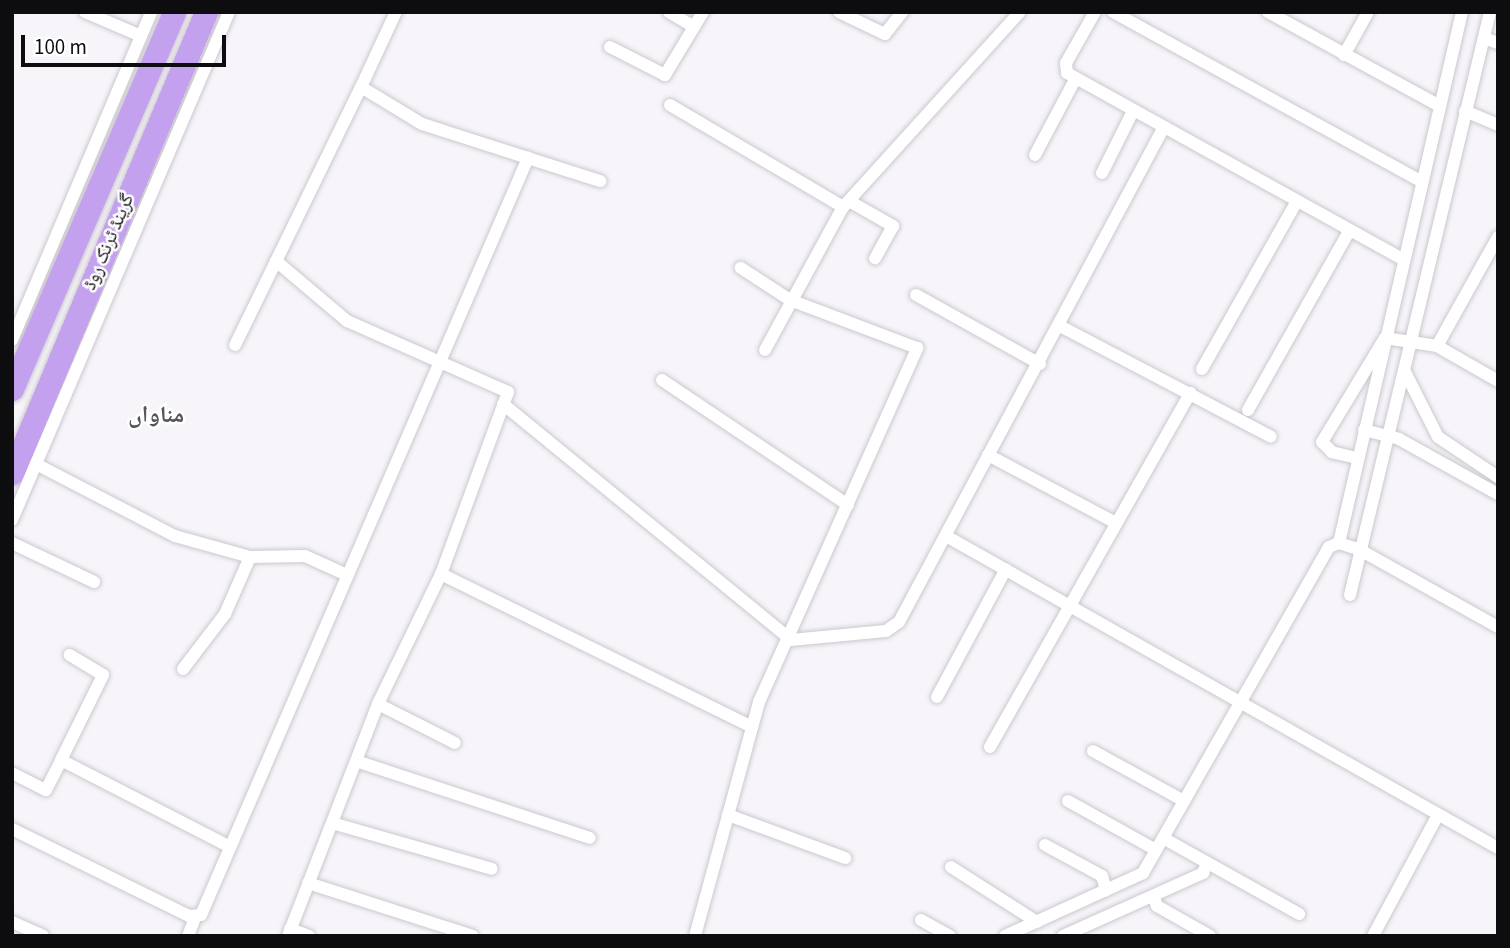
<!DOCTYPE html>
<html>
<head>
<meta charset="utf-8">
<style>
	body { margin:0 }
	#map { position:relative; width:1510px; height:948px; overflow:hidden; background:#f7f4fa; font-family:"Source Sans 3","Noto Naskh Arabic",sans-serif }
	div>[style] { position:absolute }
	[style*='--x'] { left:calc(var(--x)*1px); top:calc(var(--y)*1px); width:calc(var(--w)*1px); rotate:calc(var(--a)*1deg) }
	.roads { filter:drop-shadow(0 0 2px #cbc8ce) drop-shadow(0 0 2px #cbc8ce) }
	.street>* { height:12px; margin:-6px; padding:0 6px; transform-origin:6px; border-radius:6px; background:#fff }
	.highway>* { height:23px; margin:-11.5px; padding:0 11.5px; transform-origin:11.5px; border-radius:11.5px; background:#c4a1ee }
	span { translate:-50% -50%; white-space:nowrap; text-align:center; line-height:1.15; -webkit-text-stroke:5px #fff; paint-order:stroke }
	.street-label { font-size:19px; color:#0d0d0f }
	.quarter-label { font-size:23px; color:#58565b; font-weight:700 }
	.frame { position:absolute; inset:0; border:14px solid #0d0d0f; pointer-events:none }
	.scale { position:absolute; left:21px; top:35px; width:205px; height:32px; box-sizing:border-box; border:4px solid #0d0d0f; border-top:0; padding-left:9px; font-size:21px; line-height:24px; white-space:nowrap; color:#0d0d0f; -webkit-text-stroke:5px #fff; paint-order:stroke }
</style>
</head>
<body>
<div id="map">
	<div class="roads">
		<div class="street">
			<i style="--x:85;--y:12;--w:61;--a:23.2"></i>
			<i style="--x:669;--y:12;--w:29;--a:31"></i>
			<i style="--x:839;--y:12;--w:51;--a:25.6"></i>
			<i style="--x:885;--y:34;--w:28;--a:-52"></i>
			<i style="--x:1095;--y:12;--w:59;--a:119.6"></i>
			<i style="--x:1066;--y:63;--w:10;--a:84"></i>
			<i style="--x:1067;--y:73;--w:384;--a:29"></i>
			<i style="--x:1113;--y:12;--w:353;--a:28.8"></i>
			<i style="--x:1268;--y:12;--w:196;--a:28.7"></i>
			<i style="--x:1484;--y:38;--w:15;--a:20"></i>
			<i style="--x:610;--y:47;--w:62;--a:27"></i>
			<i style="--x:665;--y:75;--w:74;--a:-58.9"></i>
			<i style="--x:1344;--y:55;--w:49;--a:-60.8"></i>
			<i style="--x:361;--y:87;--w:83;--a:-65"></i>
			<i style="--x:670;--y:105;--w:201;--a:30.5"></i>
			<i style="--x:1465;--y:111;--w:36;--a:23"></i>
			<i style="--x:1035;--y:155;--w:87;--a:-62"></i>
			<i style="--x:528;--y:158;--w:76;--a:17.7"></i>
			<i style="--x:1102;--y:173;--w:69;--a:-63.4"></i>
			<i style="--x:849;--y:201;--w:51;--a:29.6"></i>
			<i style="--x:893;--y:226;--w:37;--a:119"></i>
			<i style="--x:276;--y:261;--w:93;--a:40.2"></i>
			<i style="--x:347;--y:321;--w:176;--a:23.8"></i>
			<i style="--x:508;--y:392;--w:194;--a:110.2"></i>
			<i style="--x:441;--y:574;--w:144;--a:115.9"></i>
			<i style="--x:378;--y:704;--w:249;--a:111.2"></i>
			<i style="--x:916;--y:295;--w:142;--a:29.1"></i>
			<i style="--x:1060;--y:326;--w:238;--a:27.7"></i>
			<i style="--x:12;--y:340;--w:356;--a:-67"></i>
			<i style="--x:1437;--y:346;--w:125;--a:-60.8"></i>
			<i style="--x:765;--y:350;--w:163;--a:-61.4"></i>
			<i style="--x:843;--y:207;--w:263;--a:-47.8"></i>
			<i style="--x:1202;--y:369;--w:191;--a:-60.5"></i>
			<i style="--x:1404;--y:370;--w:75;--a:63.1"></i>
			<i style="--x:1438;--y:437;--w:72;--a:33.7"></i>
			<i style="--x:662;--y:380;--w:224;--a:33.9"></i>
			<i style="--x:503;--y:404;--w:372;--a:39.3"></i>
			<i style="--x:791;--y:640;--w:95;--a:-5.4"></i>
			<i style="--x:886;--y:631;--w:16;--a:-35"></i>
			<i style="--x:899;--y:622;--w:561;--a:-61.84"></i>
			<i style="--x:1248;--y:410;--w:203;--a:-60.5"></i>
			<i style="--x:1364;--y:430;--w:36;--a:14"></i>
			<i style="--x:1399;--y:439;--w:113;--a:29.1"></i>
			<i style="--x:988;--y:455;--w:145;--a:28"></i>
			<i style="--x:1357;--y:458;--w:26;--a:-167"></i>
			<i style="--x:1332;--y:452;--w:14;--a:-135"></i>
			<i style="--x:1322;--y:442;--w:122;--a:-58.8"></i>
			<i style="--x:1385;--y:338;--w:53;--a:8.7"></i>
			<i style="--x:1437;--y:346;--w:70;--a:29.8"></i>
			<i style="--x:36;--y:464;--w:157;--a:27.4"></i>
			<i style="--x:175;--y:536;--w:78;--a:15.6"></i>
			<i style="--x:250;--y:557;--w:55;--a:-1"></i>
			<i style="--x:305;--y:556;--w:46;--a:24.3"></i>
			<i style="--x:12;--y:520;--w:552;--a:-66.87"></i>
			<i style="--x:946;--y:536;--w:634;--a:29.48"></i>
			<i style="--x:12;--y:543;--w:91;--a:25.4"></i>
			<i style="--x:1339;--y:543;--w:545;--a:-76.96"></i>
			<i style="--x:441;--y:574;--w:347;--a:26.2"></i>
			<i style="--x:1350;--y:595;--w:600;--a:-76.5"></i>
			<i style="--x:183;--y:669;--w:69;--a:-52.6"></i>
			<i style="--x:225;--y:614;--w:62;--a:-66.3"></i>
			<i style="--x:937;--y:697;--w:145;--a:-61.7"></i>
			<i style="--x:378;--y:704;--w:86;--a:26.9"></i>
			<i style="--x:990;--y:747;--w:407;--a:-60.5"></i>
			<i style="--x:1093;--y:751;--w:104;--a:28.8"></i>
			<i style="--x:61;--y:760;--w:95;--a:-63.7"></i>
			<i style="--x:103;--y:675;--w:39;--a:-149"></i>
			<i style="--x:356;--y:761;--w:246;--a:18.2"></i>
			<i style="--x:12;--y:773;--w:38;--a:27"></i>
			<i style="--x:46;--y:790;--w:34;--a:-63"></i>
			<i style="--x:61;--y:760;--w:190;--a:27.2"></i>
			<i style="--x:1068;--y:801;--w:101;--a:29.1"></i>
			<i style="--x:728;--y:815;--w:125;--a:20.2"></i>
			<i style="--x:332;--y:823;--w:166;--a:16"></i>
			<i style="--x:12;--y:829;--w:197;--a:26.2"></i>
			<i style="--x:189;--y:916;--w:12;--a:-5"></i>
			<i style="--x:201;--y:915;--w:825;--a:-66.64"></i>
			<i style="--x:528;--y:158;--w:111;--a:-162.2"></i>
			<i style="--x:422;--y:124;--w:71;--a:-148.8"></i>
			<i style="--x:361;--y:87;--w:287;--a:116"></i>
			<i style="--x:1163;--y:838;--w:156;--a:29.2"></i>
			<i style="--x:1045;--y:845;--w:65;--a:28.5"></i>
			<i style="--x:1102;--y:876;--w:15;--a:74"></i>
			<i style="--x:951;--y:867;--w:102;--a:32.6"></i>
			<i style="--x:308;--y:883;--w:173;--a:17.8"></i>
			<i style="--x:1154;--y:897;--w:9;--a:72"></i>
			<i style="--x:1157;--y:906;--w:61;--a:29.5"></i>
			<i style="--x:921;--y:920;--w:33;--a:29"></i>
			<i style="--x:12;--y:922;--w:34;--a:24"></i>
			<i style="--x:290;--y:929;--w:20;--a:20"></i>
			<i style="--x:188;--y:936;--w:19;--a:-69"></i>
			<i style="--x:695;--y:936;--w:243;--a:-74.7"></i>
			<i style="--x:759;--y:702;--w:388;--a:-65.9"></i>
			<i style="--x:917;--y:348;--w:136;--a:-159.3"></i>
			<i style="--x:790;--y:300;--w:59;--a:-146.9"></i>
			<i style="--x:1005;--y:936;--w:152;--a:-24.5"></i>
			<i style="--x:1143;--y:873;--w:375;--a:-60.3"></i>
			<i style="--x:1329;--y:547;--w:11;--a:-22"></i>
			<i style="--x:1339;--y:543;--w:22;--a:18"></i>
			<i style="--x:1360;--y:550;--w:158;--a:29.2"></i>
			<i style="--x:1063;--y:936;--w:154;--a:-24.2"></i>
			<i style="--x:1203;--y:873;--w:11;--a:-68"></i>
			<i style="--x:1373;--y:936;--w:137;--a:-61.8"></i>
		</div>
		<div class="highway">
			<i style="--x:12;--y:389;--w:410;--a:-66.7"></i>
			<i style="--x:12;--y:473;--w:500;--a:-67.18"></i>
		</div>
	</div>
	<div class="street-label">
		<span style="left:109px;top:242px;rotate:-67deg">گرینڈ ٹرنک روڈ</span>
	</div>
	<div class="quarter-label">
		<span style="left:156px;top:415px">مناواں</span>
	</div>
	<div class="frame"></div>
	<div class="scale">100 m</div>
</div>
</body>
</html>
